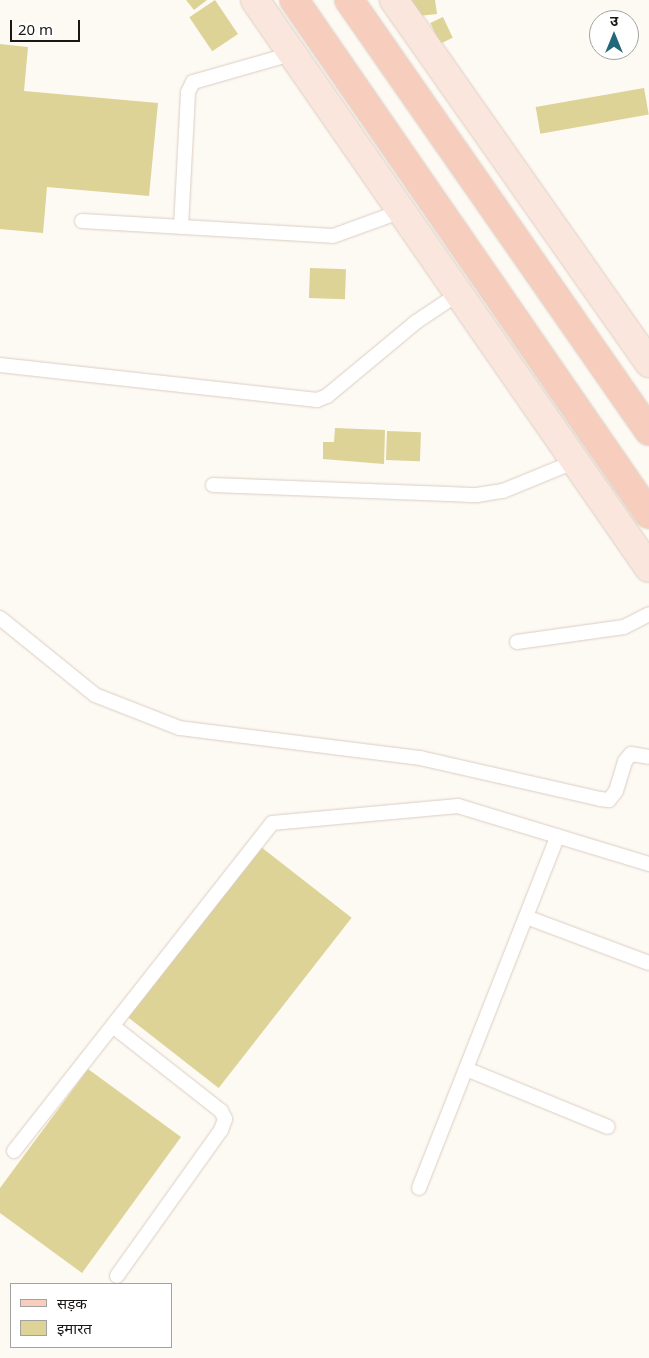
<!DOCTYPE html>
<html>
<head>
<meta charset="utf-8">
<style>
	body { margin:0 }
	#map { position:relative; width:649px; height:1358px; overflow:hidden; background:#fdf9f3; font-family:"Noto Sans","Noto Sans Devanagari",sans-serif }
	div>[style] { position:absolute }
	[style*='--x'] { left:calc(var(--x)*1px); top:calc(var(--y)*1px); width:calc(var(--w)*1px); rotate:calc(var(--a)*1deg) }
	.building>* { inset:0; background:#ddd396; transform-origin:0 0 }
	.roads { filter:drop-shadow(0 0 1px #dacec2) drop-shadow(0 0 1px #dacec2) }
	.lane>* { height:14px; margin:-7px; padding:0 7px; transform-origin:7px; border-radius:7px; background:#fff }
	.secondary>* { height:28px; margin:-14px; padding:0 14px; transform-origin:14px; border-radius:14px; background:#fbe6de }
	.primary>* { height:28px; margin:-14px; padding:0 14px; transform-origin:14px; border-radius:14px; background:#f7cebe }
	span { translate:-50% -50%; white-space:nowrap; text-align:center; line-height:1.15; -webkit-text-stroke:4px #fff; paint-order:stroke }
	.legend { position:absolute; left:10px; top:1283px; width:162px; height:65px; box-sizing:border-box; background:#fff; border:1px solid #a4a2a1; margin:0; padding:6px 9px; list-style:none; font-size:15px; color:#1b1713 }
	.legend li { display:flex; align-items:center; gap:10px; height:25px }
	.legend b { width:25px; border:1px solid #a4a2a1 }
	.north { position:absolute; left:589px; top:10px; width:50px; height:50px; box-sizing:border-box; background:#fff; border:1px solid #a4a2a1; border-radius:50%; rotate:0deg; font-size:14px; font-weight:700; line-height:20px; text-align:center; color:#1b1713 }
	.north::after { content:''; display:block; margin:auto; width:18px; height:22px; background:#226878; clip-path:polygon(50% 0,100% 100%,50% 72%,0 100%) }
	.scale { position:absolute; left:10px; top:20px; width:70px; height:22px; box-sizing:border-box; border:2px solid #1b1713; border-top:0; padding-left:6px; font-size:15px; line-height:18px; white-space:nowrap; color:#1b1713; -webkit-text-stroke:4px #fff; paint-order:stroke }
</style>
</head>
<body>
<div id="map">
	<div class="building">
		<i style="clip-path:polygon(186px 0,207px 0,194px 10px)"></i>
		<i style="left:215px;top:0;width:41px;height:31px;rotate:56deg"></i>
		<i style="clip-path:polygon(406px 0,435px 0,437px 14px,408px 17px)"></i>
		<i style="left:443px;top:17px;width:23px;height:14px;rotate:65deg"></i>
		<i style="clip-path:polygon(0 44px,28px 47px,24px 91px,158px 103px,149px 196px,47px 187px,43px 233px,0 229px)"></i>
		<i style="left:644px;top:88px;width:27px;height:110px;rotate:80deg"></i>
		<i style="left:310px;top:268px;width:36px;height:30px;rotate:2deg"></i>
		<i style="clip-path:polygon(335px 428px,385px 430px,384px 464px,323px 459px,323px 442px,334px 442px)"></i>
		<i style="left:387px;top:431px;width:34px;height:29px;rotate:2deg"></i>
		<i style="left:261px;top:847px;width:115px;height:216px;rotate:38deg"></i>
		<i style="clip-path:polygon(88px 1069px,181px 1137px,82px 1273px,0 1213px,0 1188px)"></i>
	</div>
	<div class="roads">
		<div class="lane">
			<i style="--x:82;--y:221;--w:251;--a:3.4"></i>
			<i style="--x:333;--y:236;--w:70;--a:-20"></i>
			<i style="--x:181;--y:227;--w:135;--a:-87"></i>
			<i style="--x:188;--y:92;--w:11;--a:-63"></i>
			<i style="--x:193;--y:82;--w:102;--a:-15.9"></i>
			<i style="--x:0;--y:365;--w:319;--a:6.3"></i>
			<i style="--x:317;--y:400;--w:11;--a:-22"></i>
			<i style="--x:327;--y:396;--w:116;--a:-39.7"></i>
			<i style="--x:416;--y:322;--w:50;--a:-33.7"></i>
			<i style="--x:213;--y:485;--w:264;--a:2.2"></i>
			<i style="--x:477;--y:495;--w:26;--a:-9"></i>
			<i style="--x:503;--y:491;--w:79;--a:-22.3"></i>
			<i style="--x:0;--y:618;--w:122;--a:39"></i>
			<i style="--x:95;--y:695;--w:90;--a:21.4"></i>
			<i style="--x:179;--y:728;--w:243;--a:7.1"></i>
			<i style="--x:420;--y:758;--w:185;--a:12.8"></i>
			<i style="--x:600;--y:799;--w:9;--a:6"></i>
			<i style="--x:609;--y:800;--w:11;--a:-52"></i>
			<i style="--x:616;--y:791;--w:31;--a:-73"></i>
			<i style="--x:625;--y:761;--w:9;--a:-49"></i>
			<i style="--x:631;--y:754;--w:18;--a:9"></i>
			<i style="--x:517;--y:642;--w:108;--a:-8"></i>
			<i style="--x:624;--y:627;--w:28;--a:-27"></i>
			<i style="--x:526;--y:917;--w:131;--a:20.5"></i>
			<i style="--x:114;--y:1027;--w:136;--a:38.1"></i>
			<i style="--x:221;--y:1111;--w:9;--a:63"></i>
			<i style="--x:225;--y:1119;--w:12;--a:110"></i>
			<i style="--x:221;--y:1130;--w:179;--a:125.5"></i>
			<i style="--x:466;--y:1069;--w:153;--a:22.2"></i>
			<i style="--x:14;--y:1151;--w:417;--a:-51.8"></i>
			<i style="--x:272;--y:823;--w:187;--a:-5.2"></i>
			<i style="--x:458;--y:806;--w:200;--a:16.9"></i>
			<i style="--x:419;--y:1188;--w:378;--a:-68.5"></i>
		</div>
		<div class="secondary">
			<i style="--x:255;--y:0;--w:691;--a:55.25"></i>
			<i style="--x:394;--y:0;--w:444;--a:54.9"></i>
		</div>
		<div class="primary">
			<i style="--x:294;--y:0;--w:625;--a:55.37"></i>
			<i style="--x:349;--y:0;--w:525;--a:55.16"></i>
		</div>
	</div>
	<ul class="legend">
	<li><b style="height:6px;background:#f7cebe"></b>सड़क</li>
	<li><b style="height:14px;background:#ddd396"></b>इमारत</li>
	</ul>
	<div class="north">उ</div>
	<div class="scale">20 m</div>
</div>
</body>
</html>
